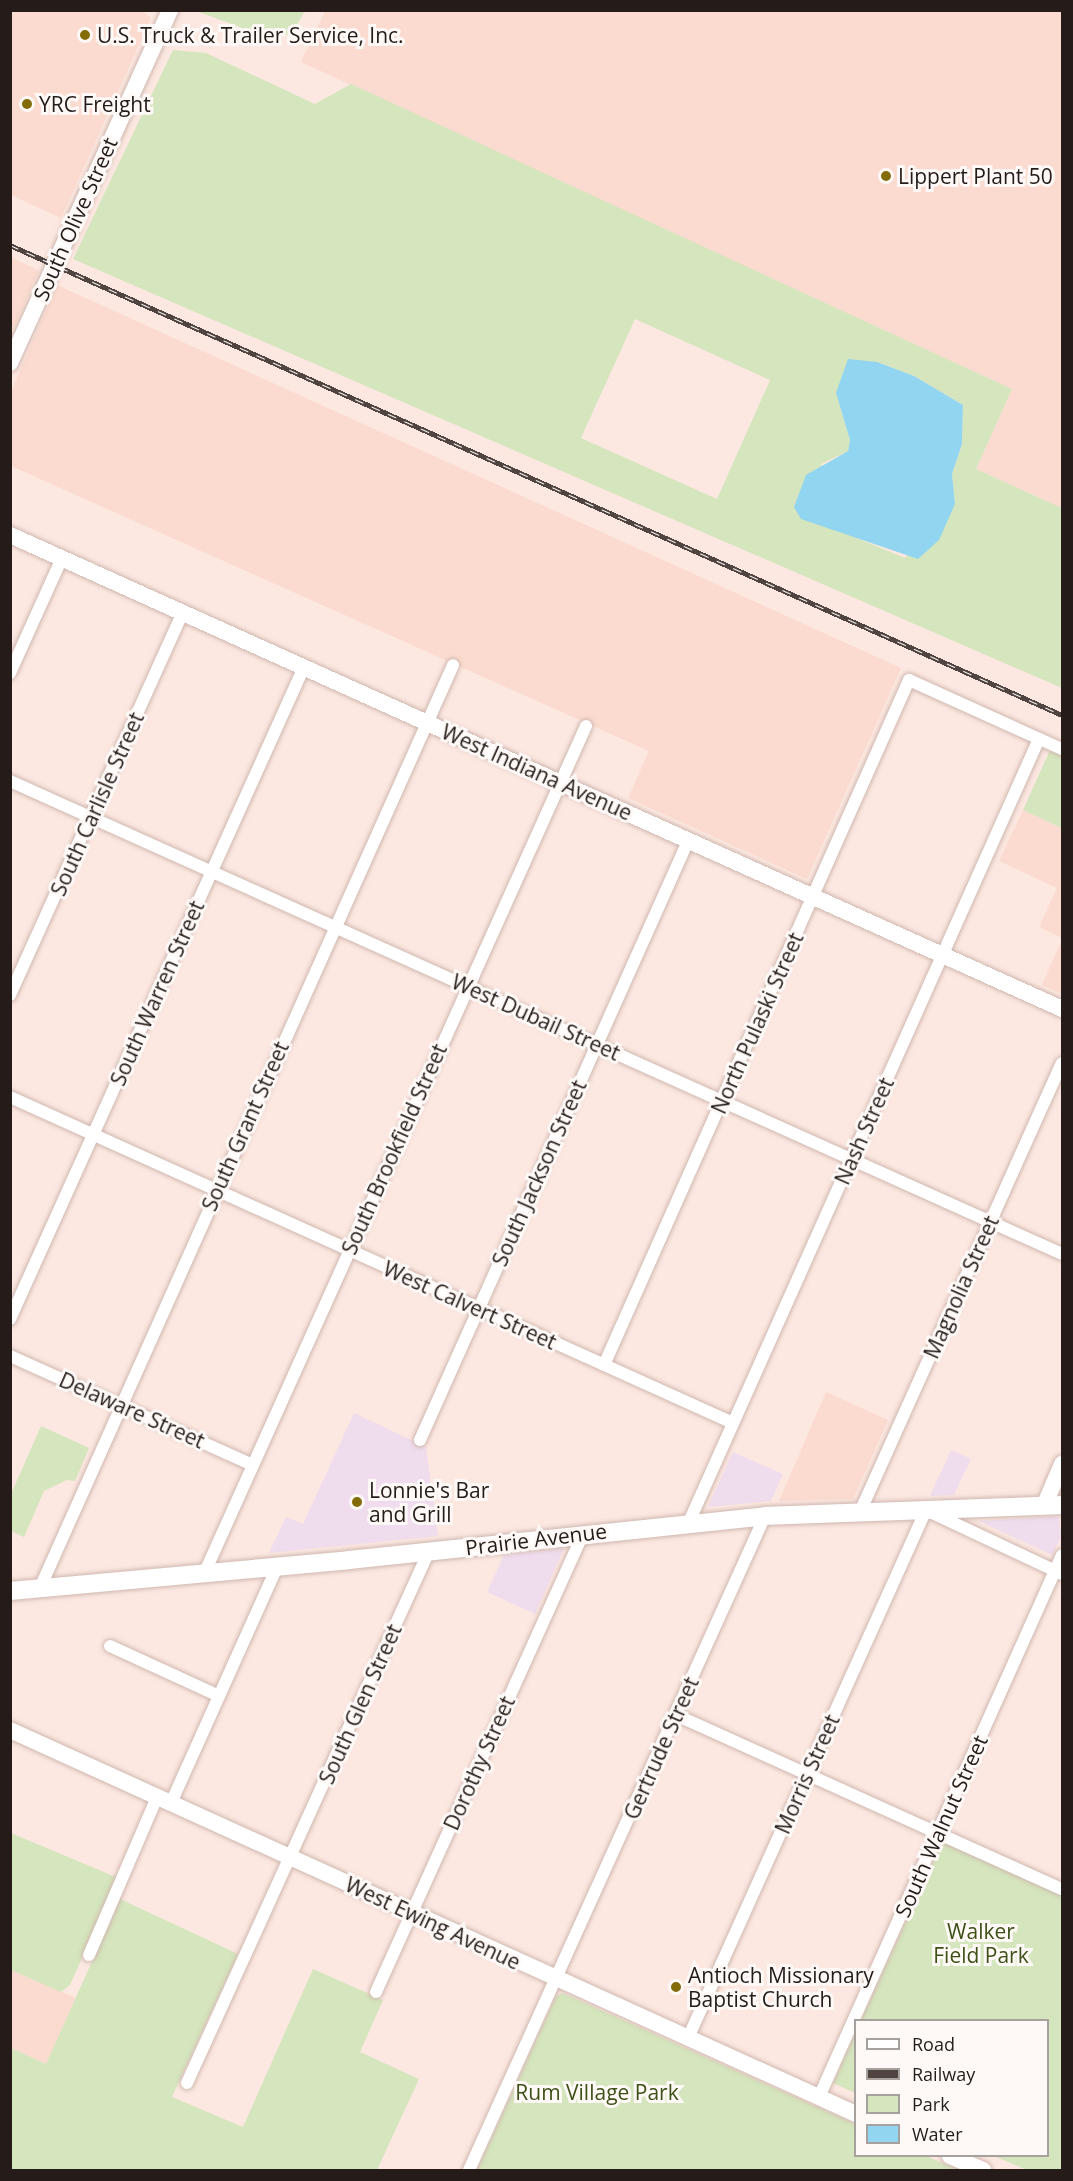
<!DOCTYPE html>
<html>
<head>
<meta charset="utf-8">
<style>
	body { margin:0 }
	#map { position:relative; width:1073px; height:2181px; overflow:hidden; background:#fce8e1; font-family:"Open Sans",sans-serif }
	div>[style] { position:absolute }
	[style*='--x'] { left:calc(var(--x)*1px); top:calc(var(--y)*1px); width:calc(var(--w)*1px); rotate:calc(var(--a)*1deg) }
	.commercial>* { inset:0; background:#efdced }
	.built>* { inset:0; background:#fbdbcf }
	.green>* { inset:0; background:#d5e5bd }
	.water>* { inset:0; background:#92d5f0 }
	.roads { filter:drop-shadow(0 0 2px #cfb7af) drop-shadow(0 0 2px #cfb7af) }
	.street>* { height:12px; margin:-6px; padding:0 6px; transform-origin:6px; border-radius:6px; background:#fff }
	.secondary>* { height:16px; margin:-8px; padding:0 8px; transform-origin:8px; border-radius:8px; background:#fff }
	.primary>* { height:18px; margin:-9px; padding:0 9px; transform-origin:9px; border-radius:9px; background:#fff }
	.rail>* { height:5px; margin-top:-2.5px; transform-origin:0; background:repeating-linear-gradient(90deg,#fef9f7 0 9px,#4f4440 0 18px); box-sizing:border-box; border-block:2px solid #4f4440 }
	.dots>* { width:16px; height:16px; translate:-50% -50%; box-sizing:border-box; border:3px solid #fef9f7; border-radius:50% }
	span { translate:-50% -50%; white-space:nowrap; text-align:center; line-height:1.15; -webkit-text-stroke:6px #fef9f7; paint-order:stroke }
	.poi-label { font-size:21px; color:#251c19 }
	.left { translate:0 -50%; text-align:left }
	.street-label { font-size:21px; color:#251c19 }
	.park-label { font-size:21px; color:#3d5016 }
	.frame { position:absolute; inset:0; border:12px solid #251c19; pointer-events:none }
	.legend { position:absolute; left:854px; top:2019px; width:195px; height:138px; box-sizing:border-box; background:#fef9f7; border:2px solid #a7a19e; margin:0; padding:8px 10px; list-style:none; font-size:18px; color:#251c19 }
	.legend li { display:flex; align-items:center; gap:12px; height:30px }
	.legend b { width:30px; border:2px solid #a7a19e }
</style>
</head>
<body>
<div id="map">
	<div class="commercial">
		<i style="clip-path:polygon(354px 1413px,426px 1447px,438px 1536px,269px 1553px,286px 1517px,303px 1524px)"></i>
		<i style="clip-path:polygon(951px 1450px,971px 1459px,954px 1495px,930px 1496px)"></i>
		<i style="clip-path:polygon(733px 1452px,783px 1474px,771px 1501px,708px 1507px)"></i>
		<i style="clip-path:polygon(1059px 1516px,1061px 1537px,1052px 1555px,979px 1521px)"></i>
		<i style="clip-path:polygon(564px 1548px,535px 1614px,487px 1592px,504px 1555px)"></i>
	</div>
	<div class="built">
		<i style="clip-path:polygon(141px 10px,151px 18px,61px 218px,11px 195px,11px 11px)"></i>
		<i style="clip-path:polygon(325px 11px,1062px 11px,1062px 508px,976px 469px,1012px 389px,301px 62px)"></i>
		<i style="clip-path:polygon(11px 257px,39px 271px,14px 327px,10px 325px)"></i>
		<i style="clip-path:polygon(57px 285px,901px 668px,807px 879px,628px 798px,649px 751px,11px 466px,11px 392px)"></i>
		<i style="clip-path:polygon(1023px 810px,1062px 828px,1062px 938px,1039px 927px,1057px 888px,999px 861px)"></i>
		<i style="clip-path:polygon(1060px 944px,1062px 945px,1062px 994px,1042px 985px)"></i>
		<i style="clip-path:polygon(826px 1392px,888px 1420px,853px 1499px,779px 1501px)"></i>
		<i style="clip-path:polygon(11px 1970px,76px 1998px,46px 2064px,11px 2048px)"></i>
	</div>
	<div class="green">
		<i style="clip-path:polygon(196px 11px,197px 10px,305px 11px,292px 33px,278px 37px,259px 34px)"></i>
		<i style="clip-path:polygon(evenodd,173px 50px,206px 53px,315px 104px,351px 84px,1012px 389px,976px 469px,1062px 508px,1062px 688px,73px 259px,173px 50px,635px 319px,770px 380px,717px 499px,581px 438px,635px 319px,173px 50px,877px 362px,914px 376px,963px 405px,962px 444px,952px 474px,955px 504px,905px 558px,847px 534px,821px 464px,848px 451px,850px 440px,836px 393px,877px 362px)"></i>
		<i style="clip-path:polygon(1053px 751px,1062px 755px,1062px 828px,1023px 810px,1049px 752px)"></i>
		<i style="clip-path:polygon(41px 1426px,89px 1448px,75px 1481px,67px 1480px,44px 1491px,24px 1537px,11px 1531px,11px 1494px)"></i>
		<i style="clip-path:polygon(11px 1833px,118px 1878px,70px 1985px,61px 1992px,11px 1970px)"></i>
		<i style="clip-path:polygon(942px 1842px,1062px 1895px,1062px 2170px,1027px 2170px,994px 2156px,1048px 2156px,1048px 2020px,861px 2020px)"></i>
		<i style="clip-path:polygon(120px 1899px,238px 1954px,172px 2097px,243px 2127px,313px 1969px,383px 2000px,360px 2052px,419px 2079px,377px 2170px,11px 2170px,11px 2048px,46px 2064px)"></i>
		<i style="clip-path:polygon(563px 1993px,855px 2124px,856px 2156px,926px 2156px,960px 2170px,477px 2170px,556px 1996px)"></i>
		<i style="clip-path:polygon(855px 2033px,855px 2093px,833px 2083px)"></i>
	</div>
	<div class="water">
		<i style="clip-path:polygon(848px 359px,877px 362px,914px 376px,963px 405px,962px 444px,952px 474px,955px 504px,939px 540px,918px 559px,801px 519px,794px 507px,806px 475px,848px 451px,850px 440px,836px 393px)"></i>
	</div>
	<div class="roads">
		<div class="street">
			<i style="--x:10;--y:673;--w:126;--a:-65.7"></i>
			<i style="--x:10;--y:781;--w:1153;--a:24.21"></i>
			<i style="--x:10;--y:995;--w:420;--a:-65.7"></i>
			<i style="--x:10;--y:1097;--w:793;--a:24.27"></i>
			<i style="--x:10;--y:1319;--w:715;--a:-65.73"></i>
			<i style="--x:10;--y:1356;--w:265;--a:24.2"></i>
			<i style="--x:604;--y:1365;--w:750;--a:-66"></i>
			<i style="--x:909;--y:680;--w:168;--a:24.3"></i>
			<i style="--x:420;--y:1440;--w:658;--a:-65.89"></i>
			<i style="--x:860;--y:1512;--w:492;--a:-65.8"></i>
			<i style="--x:689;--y:1522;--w:858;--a:-65.92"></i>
			<i style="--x:204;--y:1574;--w:930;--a:-65.75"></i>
			<i style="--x:40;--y:1588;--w:1011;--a:-65.89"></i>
			<i style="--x:110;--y:1646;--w:120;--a:24.6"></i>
			<i style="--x:676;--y:1715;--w:423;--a:24.3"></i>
			<i style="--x:171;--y:1803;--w:259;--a:-65.8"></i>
			<i style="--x:89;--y:1955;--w:172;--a:-66.7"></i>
			<i style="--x:376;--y:1992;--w:503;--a:-65.68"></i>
			<i style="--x:688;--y:2038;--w:579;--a:-65.74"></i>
			<i style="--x:926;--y:1510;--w:150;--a:25.2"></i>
			<i style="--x:187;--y:2083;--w:584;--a:-65.54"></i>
			<i style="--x:819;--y:2097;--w:594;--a:-65.85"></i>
			<i style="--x:469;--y:2170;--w:718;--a:-65.65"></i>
		</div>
		<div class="secondary">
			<i style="--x:10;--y:363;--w:388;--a:-65.6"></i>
			<i style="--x:10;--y:535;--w:1154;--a:24.25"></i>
			<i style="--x:1044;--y:1506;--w:46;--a:-66.8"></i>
			<i style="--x:10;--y:1730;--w:929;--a:24.41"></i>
			<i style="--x:950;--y:2156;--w:36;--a:23"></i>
		</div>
		<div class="primary">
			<i style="--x:10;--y:1591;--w:340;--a:-5.2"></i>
			<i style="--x:349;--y:1560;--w:418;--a:-6"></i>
			<i style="--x:765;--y:1516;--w:297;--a:-2.1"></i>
		</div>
	</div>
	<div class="rail">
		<i style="--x:10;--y:245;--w:1152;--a:24.07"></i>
	</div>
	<div class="dots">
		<i style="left:85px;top:35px;background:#836c07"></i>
		<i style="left:27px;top:104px;background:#836c07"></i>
		<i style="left:886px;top:176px;background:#836c07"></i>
		<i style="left:357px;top:1502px;background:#836c07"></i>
		<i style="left:676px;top:1987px;background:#836c07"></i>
	</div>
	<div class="poi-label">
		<span class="left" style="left:97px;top:35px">U.S. Truck &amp; Trailer Service, Inc.</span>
		<span class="left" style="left:39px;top:104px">YRC Freight</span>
		<span class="left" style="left:898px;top:176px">Lippert Plant 50</span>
		<span class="left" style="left:369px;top:1502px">Lonnie's Bar<br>and Grill</span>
		<span class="left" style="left:688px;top:1987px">Antioch Missionary<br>Baptist Church</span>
	</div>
	<div class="street-label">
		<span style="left:75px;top:219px;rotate:-66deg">South Olive Street</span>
		<span style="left:537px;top:772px;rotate:24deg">West Indiana Avenue</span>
		<span style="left:97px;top:804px;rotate:-66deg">South Carlisle Street</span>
		<span style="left:157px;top:993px;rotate:-66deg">South Warren Street</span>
		<span style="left:536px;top:1017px;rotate:24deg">West Dubail Street</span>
		<span style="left:757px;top:1023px;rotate:-66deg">North Pulaski Street</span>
		<span style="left:245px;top:1126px;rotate:-66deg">South Grant Street</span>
		<span style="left:864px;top:1131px;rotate:-66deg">Nash Street</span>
		<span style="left:394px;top:1149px;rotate:-66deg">South Brookfield Street</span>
		<span style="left:539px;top:1173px;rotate:-66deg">South Jackson Street</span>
		<span style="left:961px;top:1287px;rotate:-66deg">Magnolia Street</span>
		<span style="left:470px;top:1305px;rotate:24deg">West Calvert Street</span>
		<span style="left:132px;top:1410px;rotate:24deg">Delaware Street</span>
		<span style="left:536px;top:1539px;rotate:-7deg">Prairie Avenue</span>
		<span style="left:360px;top:1704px;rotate:-66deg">South Glen Street</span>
		<span style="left:661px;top:1748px;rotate:-66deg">Gertrude Street</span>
		<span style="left:479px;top:1763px;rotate:-66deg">Dorothy Street</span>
		<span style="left:807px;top:1774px;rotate:-66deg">Morris Street</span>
		<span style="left:941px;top:1826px;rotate:-66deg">South Walnut Street</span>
		<span style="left:433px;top:1923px;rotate:25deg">West Ewing Avenue</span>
	</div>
	<div class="park-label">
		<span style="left:981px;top:1943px">Walker<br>Field Park</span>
		<span style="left:597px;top:2092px">Rum Village Park</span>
	</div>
	<div class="frame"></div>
	<ul class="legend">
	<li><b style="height:8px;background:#fff"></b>Road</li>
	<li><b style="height:8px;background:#4f4440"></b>Railway</li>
	<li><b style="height:16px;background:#d5e5bd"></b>Park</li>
	<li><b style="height:16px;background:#92d5f0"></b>Water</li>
	</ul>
</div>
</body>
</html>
